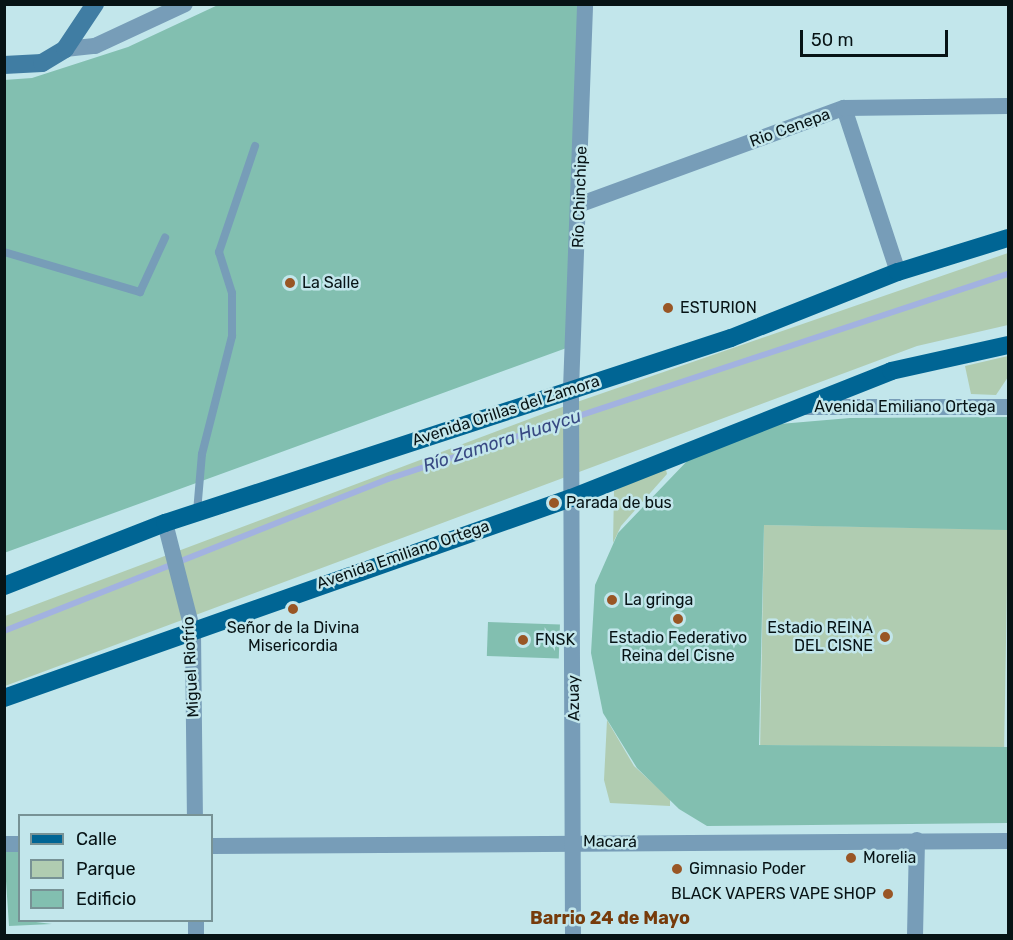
<!DOCTYPE html>
<html>
<head>
<meta charset="utf-8">
<style>
	body { margin:0 }
	#map { position:relative; width:1013px; height:940px; overflow:hidden; background:#c2e6eb; font-family:Rubik,sans-serif }
	div>[style] { position:absolute }
	[style*='--x'] { left:calc(var(--x)*1px); top:calc(var(--y)*1px); width:calc(var(--w)*1px); rotate:calc(var(--a)*1deg) }
	.green>* { inset:0; background:#b0ccb1; transform-origin:0 0 }
	.stream>* { height:6px; margin:-3px; padding:0 3px; transform-origin:3px; border-radius:3px; background:#a2b2e0 }
	.building>* { inset:0; background:#82bfb0; transform-origin:0 0 }
	.service>* { height:8px; margin:-4px; padding:0 4px; transform-origin:4px; border-radius:4px; background:#779db8 }
	.minor>* { height:16px; margin:-8px; padding:0 8px; transform-origin:8px; border-radius:8px; background:#779db8 }
	.secondary>* { height:18px; margin:-9px; padding:0 9px; transform-origin:9px; border-radius:9px; background:#407da3 }
	.primary>* { height:18px; margin:-9px; padding:0 9px; transform-origin:9px; border-radius:9px; background:#006594 }
	.dots>* { width:16px; height:16px; translate:-50% -50%; box-sizing:border-box; border:3px solid #c2e6eb; border-radius:50% }
	span { translate:-50% -50%; white-space:nowrap; text-align:center; line-height:1.15; -webkit-text-stroke:5px #c2e6eb; paint-order:stroke }
	.street-label { font-size:16px; color:#071315 }
	.poi-label { font-size:16px; color:#071315 }
	.left { translate:0 -50%; text-align:left }
	.right { translate:-100% -50%; text-align:right }
	.water-label { font-size:18px; color:#384983; font-style:italic }
	.neighbourhood-label { font-size:18px; color:#763b0b; font-weight:700 }
	.frame { position:absolute; inset:0; border:6px solid #071315; pointer-events:none }
	.legend { position:absolute; left:18px; top:814px; width:195px; height:108px; box-sizing:border-box; background:#c2e6eb; border:2px solid #779295; margin:0; padding:8px 10px; list-style:none; font-size:18px; color:#071315 }
	.legend li { display:flex; align-items:center; gap:12px; height:30px }
	.legend b { width:30px; border:2px solid #779295 }
	.scale { position:absolute; left:800px; top:30px; width:148px; height:27px; box-sizing:border-box; border:3px solid #071315; border-top:0; padding-left:8px; font-size:18px; line-height:21px; white-space:nowrap; color:#071315; -webkit-text-stroke:4px #c2e6eb; paint-order:stroke }
</style>
</head>
<body>
<div id="map">
	<div class="green">
		<i style="clip-path:polygon(1008px 253px,1008px 325px,917px 346px,5px 686px,5px 616px,548px 412px)"></i>
		<i style="clip-path:polygon(1008px 356px,1008px 377px,996px 395px,971px 394px,965px 366px)"></i>
		<i style="clip-path:polygon(665px 465px,667px 474px,621px 526px,613px 543px,614px 491px)"></i>
		<i style="left:764px;top:525px;width:244px;height:220px;rotate:1deg"></i>
		<i style="clip-path:polygon(607px 720px,634px 766px,670px 799px,670px 806px,610px 803px,604px 780px)"></i>
	</div>
	<div class="stream">
		<i style="--x:4;--y:631;--w:413;--a:-21.6"></i>
		<i style="--x:388;--y:479;--w:653;--a:-18.3"></i>
	</div>
	<div class="building">
		<i style="clip-path:polygon(220px 4px,581px 4px,572px 346px,4px 553px,4px 80px,32px 78px,128px 47px)"></i>
		<i style="clip-path:polygon(1008px 417px,1008px 530px,764px 525px,759px 745px,1008px 747px,1008px 823px,707px 826px,679px 809px,637px 768px,603px 713px,591px 653px,595px 585px,618px 533px,690px 458px,768px 425px,850px 418px)"></i>
		<i style="left:488px;top:622px;width:72px;height:34px;rotate:2deg"></i>
		<i style="clip-path:polygon(4px 851px,20px 851px,20px 920px,52px 924px,9px 926px)"></i>
	</div>
	<div class="service">
		<i style="--x:4;--y:252;--w:142;--a:16.4"></i>
		<i style="--x:140;--y:292;--w:60;--a:-65.2"></i>
		<i style="--x:197;--y:512;--w:58;--a:-85.1"></i>
		<i style="--x:202;--y:454;--w:122;--a:-75.7"></i>
		<i style="--x:232;--y:336;--w:43;--a:-90"></i>
		<i style="--x:232;--y:293;--w:43;--a:-107.6"></i>
		<i style="--x:219;--y:252;--w:112;--a:-71.2"></i>
	</div>
	<div class="minor">
		<i style="--x:65;--y:49;--w:30;--a:-6"></i>
		<i style="--x:95;--y:46;--w:99;--a:-25"></i>
		<i style="--x:844;--y:108;--w:173;--a:71.8"></i>
		<i style="--x:581;--y:204;--w:280;--a:-20.1"></i>
		<i style="--x:844;--y:108;--w:164;--a:-0.7"></i>
		<i style="--x:801;--y:407;--w:207;--a:0"></i>
		<i style="--x:165;--y:523;--w:113;--a:75.6"></i>
		<i style="--x:193;--y:632;--w:184;--a:89.4"></i>
		<i style="--x:4;--y:844;--w:16;--a:0"></i>
		<i style="--x:212;--y:846;--w:796;--a:-0.36"></i>
		<i style="--x:196;--y:920;--w:16;--a:90"></i>
		<i style="--x:573;--y:936;--w:547;--a:-90.21"></i>
		<i style="--x:571;--y:389;--w:385;--a:-87.9"></i>
		<i style="--x:915;--y:936;--w:96;--a:-88.8"></i>
	</div>
	<div class="secondary">
		<i style="--x:4;--y:65;--w:38;--a:-3"></i>
		<i style="--x:42;--y:63;--w:27;--a:-31"></i>
		<i style="--x:65;--y:49;--w:54;--a:-56.3"></i>
	</div>
	<div class="primary">
		<i style="--x:4;--y:586;--w:173;--a:-21.4"></i>
		<i style="--x:165;--y:523;--w:595;--a:-18.1"></i>
		<i style="--x:731;--y:338;--w:180;--a:-21.6"></i>
		<i style="--x:898;--y:272;--w:115;--a:-17.2"></i>
		<i style="--x:4;--y:698;--w:601;--a:-19.43"></i>
		<i style="--x:571;--y:498;--w:344;--a:-21.6"></i>
		<i style="--x:891;--y:371;--w:120;--a:-12.5"></i>
	</div>
	<div class="dots">
		<i style="left:290px;top:283px;background:#995625"></i>
		<i style="left:668px;top:308px;background:#995625"></i>
		<i style="left:554px;top:503px;background:#995625"></i>
		<i style="left:612px;top:600px;background:#995625"></i>
		<i style="left:293px;top:609px;background:#995625"></i>
		<i style="left:678px;top:619px;background:#995625"></i>
		<i style="left:885px;top:637px;background:#995625"></i>
		<i style="left:523px;top:640px;background:#995625"></i>
		<i style="left:851px;top:858px;background:#995625"></i>
		<i style="left:677px;top:869px;background:#995625"></i>
		<i style="left:888px;top:894px;background:#995625"></i>
	</div>
	<div class="street-label">
		<span style="left:790px;top:128px;rotate:-20deg">Rio Cenepa</span>
		<span style="left:580px;top:197px;rotate:-88deg">Río Chinchipe</span>
		<span style="left:905px;top:407px">Avenida Emiliano Ortega</span>
		<span style="left:506px;top:411px;rotate:-18deg">Avenida Orillas del Zamora</span>
		<span style="left:403px;top:555px;rotate:-19deg">Avenida Emiliano Ortega</span>
		<span style="left:191px;top:667px;rotate:-93deg">Miguel Riofrío</span>
		<span style="left:574px;top:698px;rotate:-91deg">Azuay</span>
		<span style="left:610px;top:842px;rotate:1deg">Macará</span>
	</div>
	<div class="poi-label">
		<span class="left" style="left:302px;top:283px">La Salle</span>
		<span class="left" style="left:680px;top:308px">ESTURION</span>
		<span class="left" style="left:566px;top:503px">Parada de bus</span>
		<span class="left" style="left:624px;top:600px">La gringa</span>
		<span style="left:293px;top:637px">Señor de la Divina<br>Misericordia</span>
		<span class="right" style="left:873px;top:637px">Estadio REINA<br>DEL CISNE</span>
		<span style="left:678px;top:647px">Estadio Federativo<br>Reina del Cisne</span>
		<span class="left" style="left:535px;top:640px">FNSK</span>
		<span class="left" style="left:863px;top:858px">Morelia</span>
		<span class="left" style="left:689px;top:869px">Gimnasio Poder</span>
		<span class="right" style="left:876px;top:894px">BLACK VAPERS VAPE SHOP</span>
	</div>
	<div class="water-label">
		<span style="left:502px;top:441px;rotate:-18deg">Río Zamora Huaycu</span>
	</div>
	<div class="neighbourhood-label">
		<span style="left:610px;top:918px">Barrio 24 de Mayo</span>
	</div>
	<div class="frame"></div>
	<ul class="legend">
	<li><b style="height:8px;background:#006594"></b>Calle</li>
	<li><b style="height:16px;background:#b0ccb1"></b>Parque</li>
	<li><b style="height:16px;background:#82bfb0"></b>Edificio</li>
	</ul>
	<div class="scale">50 m</div>
</div>
</body>
</html>
